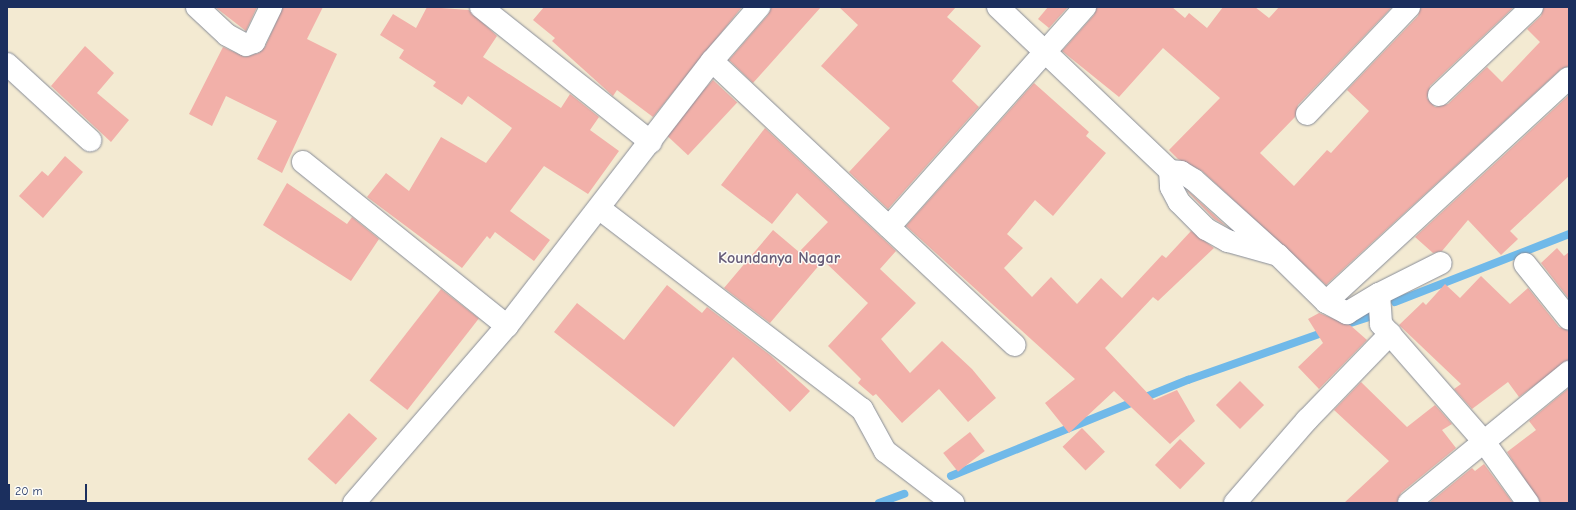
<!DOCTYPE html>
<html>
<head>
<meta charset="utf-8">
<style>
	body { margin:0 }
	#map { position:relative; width:1576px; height:510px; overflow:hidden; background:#f3ead2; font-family:"Comic Neue",sans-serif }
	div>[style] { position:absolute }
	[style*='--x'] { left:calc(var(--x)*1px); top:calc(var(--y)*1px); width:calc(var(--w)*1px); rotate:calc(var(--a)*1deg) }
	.stream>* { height:8px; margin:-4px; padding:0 4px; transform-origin:4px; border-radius:4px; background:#70b9e9 }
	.building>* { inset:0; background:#f2b0a9; transform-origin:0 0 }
	.roads { filter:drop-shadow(0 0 1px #878c98) drop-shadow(0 0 1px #878c98) }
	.street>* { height:22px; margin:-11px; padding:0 11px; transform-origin:11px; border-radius:11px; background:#fff }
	span { translate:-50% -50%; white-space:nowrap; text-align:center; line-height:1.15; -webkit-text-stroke:3px #fdfcf7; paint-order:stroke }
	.neighbourhood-label { font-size:16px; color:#665c78; font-weight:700 }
	.frame { position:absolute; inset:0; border:8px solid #1b2f5e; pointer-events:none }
	.scale { position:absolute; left:8px; top:484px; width:79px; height:18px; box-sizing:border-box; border:2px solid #1b2f5e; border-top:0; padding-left:5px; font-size:12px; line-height:14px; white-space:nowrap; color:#1b2f5e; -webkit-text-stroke:3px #fdfcf7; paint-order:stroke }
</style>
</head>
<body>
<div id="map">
	<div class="stream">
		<i style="--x:1395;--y:302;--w:187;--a:-21.3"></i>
		<i style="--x:1338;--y:327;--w:32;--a:-18"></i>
		<i style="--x:951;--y:476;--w:256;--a:-22.1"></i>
		<i style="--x:1188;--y:380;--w:148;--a:-19.3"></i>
		<i style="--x:879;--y:503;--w:27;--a:-20"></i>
	</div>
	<div class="building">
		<i style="clip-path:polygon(215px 7px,257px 7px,246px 31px)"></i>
		<i style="clip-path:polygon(283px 7px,323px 7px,307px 39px,337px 54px,282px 173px,257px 159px,277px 121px,226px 96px,212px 126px,189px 114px,223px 47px,245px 57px,259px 53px,265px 47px)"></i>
		<i style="clip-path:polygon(427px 7px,469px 10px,497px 36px,483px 57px,561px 108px,570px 94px,599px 117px,590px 130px,619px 151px,588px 194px,544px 166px,510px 211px,550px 240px,534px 261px,495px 232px,490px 239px,487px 236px,462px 268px,367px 197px,386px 173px,409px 191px,441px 137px,486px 163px,512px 128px,468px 96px,462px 105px,433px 86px,436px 82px,399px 58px,404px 50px,380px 35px,393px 14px,416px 28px)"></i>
		<i style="clip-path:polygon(544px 7px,742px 7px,653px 117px,617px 90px,613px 96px,552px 41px,555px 38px,533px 20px)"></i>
		<i style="clip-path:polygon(771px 7px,821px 7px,753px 83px,729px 60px,768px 15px)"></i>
		<i style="clip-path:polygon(839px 7px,956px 7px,947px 17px,981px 46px,952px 81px,979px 107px,888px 209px,849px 172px,890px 128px,821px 66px,858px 25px)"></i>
		<i style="clip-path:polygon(1048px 7px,1068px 7px,1049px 28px,1038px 19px)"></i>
		<i style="clip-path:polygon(1097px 7px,1172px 7px,1185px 18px,1189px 13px,1207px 28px,1223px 7px,1255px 7px,1269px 18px,1279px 7px,1392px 7px,1298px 105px,1295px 117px,1260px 153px,1294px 186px,1327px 150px,1331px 153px,1369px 111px,1347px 90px,1418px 16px,1421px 7px,1514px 7px,1430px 86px,1427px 98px,1435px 107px,1448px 104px,1487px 67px,1502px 82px,1540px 42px,1527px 29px,1541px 16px,1544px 7px,1569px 7px,1569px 66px,1561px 69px,1326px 285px,1202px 171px,1178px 159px,1169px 150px,1220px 98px,1163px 48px,1119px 97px,1062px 51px,1094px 15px)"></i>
		<i style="clip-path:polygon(85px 46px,114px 73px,97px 93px,129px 120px,111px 142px,51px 86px)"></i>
		<i style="left:713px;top:80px;width:33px;height:72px;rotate:43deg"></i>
		<i style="clip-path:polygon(1034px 83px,1089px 132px,1086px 136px,1106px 153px,1053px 216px,1035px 200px,1007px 234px,1023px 248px,1004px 268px,1032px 297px,1051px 277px,1077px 304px,1101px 278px,1122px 298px,1162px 255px,1166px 258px,1191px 231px,1214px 248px,1158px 301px,1153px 297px,1105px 348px,1154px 400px,1177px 390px,1195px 421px,1170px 444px,1114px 391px,1069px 433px,1045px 403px,1075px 379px,906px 226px)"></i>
		<i style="clip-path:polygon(1569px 95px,1569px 176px,1510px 231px,1518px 239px,1501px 255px,1468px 220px,1442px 251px,1433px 253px,1415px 237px)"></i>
		<i style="clip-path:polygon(765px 128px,896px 251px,880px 269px,916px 303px,881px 339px,910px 373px,942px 341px,972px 369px,996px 398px,968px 422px,939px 389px,902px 423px,876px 394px,873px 396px,858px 383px,861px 379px,828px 346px,868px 303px,826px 263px,821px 263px,770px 323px,724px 288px,773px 230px,799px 252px,828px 222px,797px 193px,772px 224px,721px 185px)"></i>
		<i style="clip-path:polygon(65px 156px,83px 172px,43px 218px,19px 196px,42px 171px,48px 176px)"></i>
		<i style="clip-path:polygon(287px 183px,347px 224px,352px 217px,379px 239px,351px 281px,263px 225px)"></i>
		<i style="clip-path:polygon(1187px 191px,1188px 191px,1226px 226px,1214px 219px)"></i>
		<i style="clip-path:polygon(1557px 248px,1564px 256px,1569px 252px,1569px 299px,1541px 263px)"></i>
		<i style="clip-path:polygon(1481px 276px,1510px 304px,1528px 288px,1559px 327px,1569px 331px,1569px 360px,1519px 397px,1508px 382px,1472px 409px,1454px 389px,1461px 384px,1399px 325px,1423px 302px,1426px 305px,1445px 284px,1460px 298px)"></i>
		<i style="clip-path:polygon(667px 285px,702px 313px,707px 307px,770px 355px,810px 391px,790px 412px,733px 357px,674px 427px,554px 332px,577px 303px,624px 340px)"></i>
		<i style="left:441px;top:289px;width:48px;height:116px;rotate:38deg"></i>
		<i style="clip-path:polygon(1319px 313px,1350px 325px,1367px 340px,1319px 389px,1298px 367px,1323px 343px,1308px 319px)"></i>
		<i style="left:1240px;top:381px;width:34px;height:34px;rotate:45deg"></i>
		<i style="clip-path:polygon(1361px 382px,1407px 427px,1435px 405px,1452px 424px,1442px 430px,1456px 448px,1401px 493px,1397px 503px,1344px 503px,1389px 461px,1334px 410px)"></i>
		<i style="clip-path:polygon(1569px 388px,1569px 503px,1540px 503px,1507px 452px,1536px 430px,1529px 421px)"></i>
		<i style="left:349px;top:413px;width:38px;height:62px;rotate:42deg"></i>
		<i style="left:1082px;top:428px;width:33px;height:27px;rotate:46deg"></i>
		<i style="left:970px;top:432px;width:24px;height:34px;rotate:52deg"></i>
		<i style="left:1180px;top:439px;width:35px;height:36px;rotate:44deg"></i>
		<i style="clip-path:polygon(1484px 464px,1513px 503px,1429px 503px,1472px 468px,1475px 471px)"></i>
	</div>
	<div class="roads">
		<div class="street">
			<i style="--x:197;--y:7;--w:41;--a:43"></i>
			<i style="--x:227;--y:35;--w:21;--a:28"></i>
			<i style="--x:246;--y:45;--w:9;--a:-21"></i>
			<i style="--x:254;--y:42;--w:39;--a:-64"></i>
			<i style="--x:481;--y:7;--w:217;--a:38.5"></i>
			<i style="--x:998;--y:7;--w:238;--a:43.6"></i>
			<i style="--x:1170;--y:171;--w:16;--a:86"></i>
			<i style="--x:1171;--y:187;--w:17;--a:62"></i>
			<i style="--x:1179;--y:202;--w:38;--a:45"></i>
			<i style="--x:1206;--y:229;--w:25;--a:29"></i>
			<i style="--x:1228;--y:241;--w:52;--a:15.6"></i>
			<i style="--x:1278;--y:255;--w:67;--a:44.4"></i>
			<i style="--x:1326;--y:302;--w:24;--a:28"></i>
			<i style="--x:1347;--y:313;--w:37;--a:-31"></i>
			<i style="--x:1379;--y:294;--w:30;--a:86"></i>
			<i style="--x:1381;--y:324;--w:158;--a:48.8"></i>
			<i style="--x:1485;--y:443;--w:74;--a:54.4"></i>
			<i style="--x:712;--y:61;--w:415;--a:43.2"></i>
			<i style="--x:7;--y:64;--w:113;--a:42.5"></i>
			<i style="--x:1439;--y:95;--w:128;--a:-43.4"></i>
			<i style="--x:1307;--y:114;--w:148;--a:-46.4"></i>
			<i style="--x:303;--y:162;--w:262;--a:38.8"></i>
			<i style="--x:1170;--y:171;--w:11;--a:5"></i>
			<i style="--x:1181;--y:172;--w:15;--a:32"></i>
			<i style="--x:1194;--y:180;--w:108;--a:42"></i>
			<i style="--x:600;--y:209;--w:330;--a:37.4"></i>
			<i style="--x:862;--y:409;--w:48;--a:61.3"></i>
			<i style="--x:885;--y:451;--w:86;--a:37.4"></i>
			<i style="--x:889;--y:227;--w:295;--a:-48.3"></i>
			<i style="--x:1525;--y:264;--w:70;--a:51.3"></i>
			<i style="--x:1379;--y:294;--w:69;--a:-26.6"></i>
			<i style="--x:1326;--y:302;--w:330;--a:-42.7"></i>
			<i style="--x:354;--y:503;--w:234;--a:-49.2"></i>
			<i style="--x:507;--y:326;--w:335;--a:-52.3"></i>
			<i style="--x:712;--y:61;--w:72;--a:-49"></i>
			<i style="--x:1235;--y:503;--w:110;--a:-49.1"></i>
			<i style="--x:1307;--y:420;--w:120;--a:-46"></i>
			<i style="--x:1409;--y:503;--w:207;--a:-39.3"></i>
		</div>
	</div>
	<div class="neighbourhood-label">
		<span style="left:779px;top:258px">Koundanya Nagar</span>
	</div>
	<div class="frame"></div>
	<div class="scale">20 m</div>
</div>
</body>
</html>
